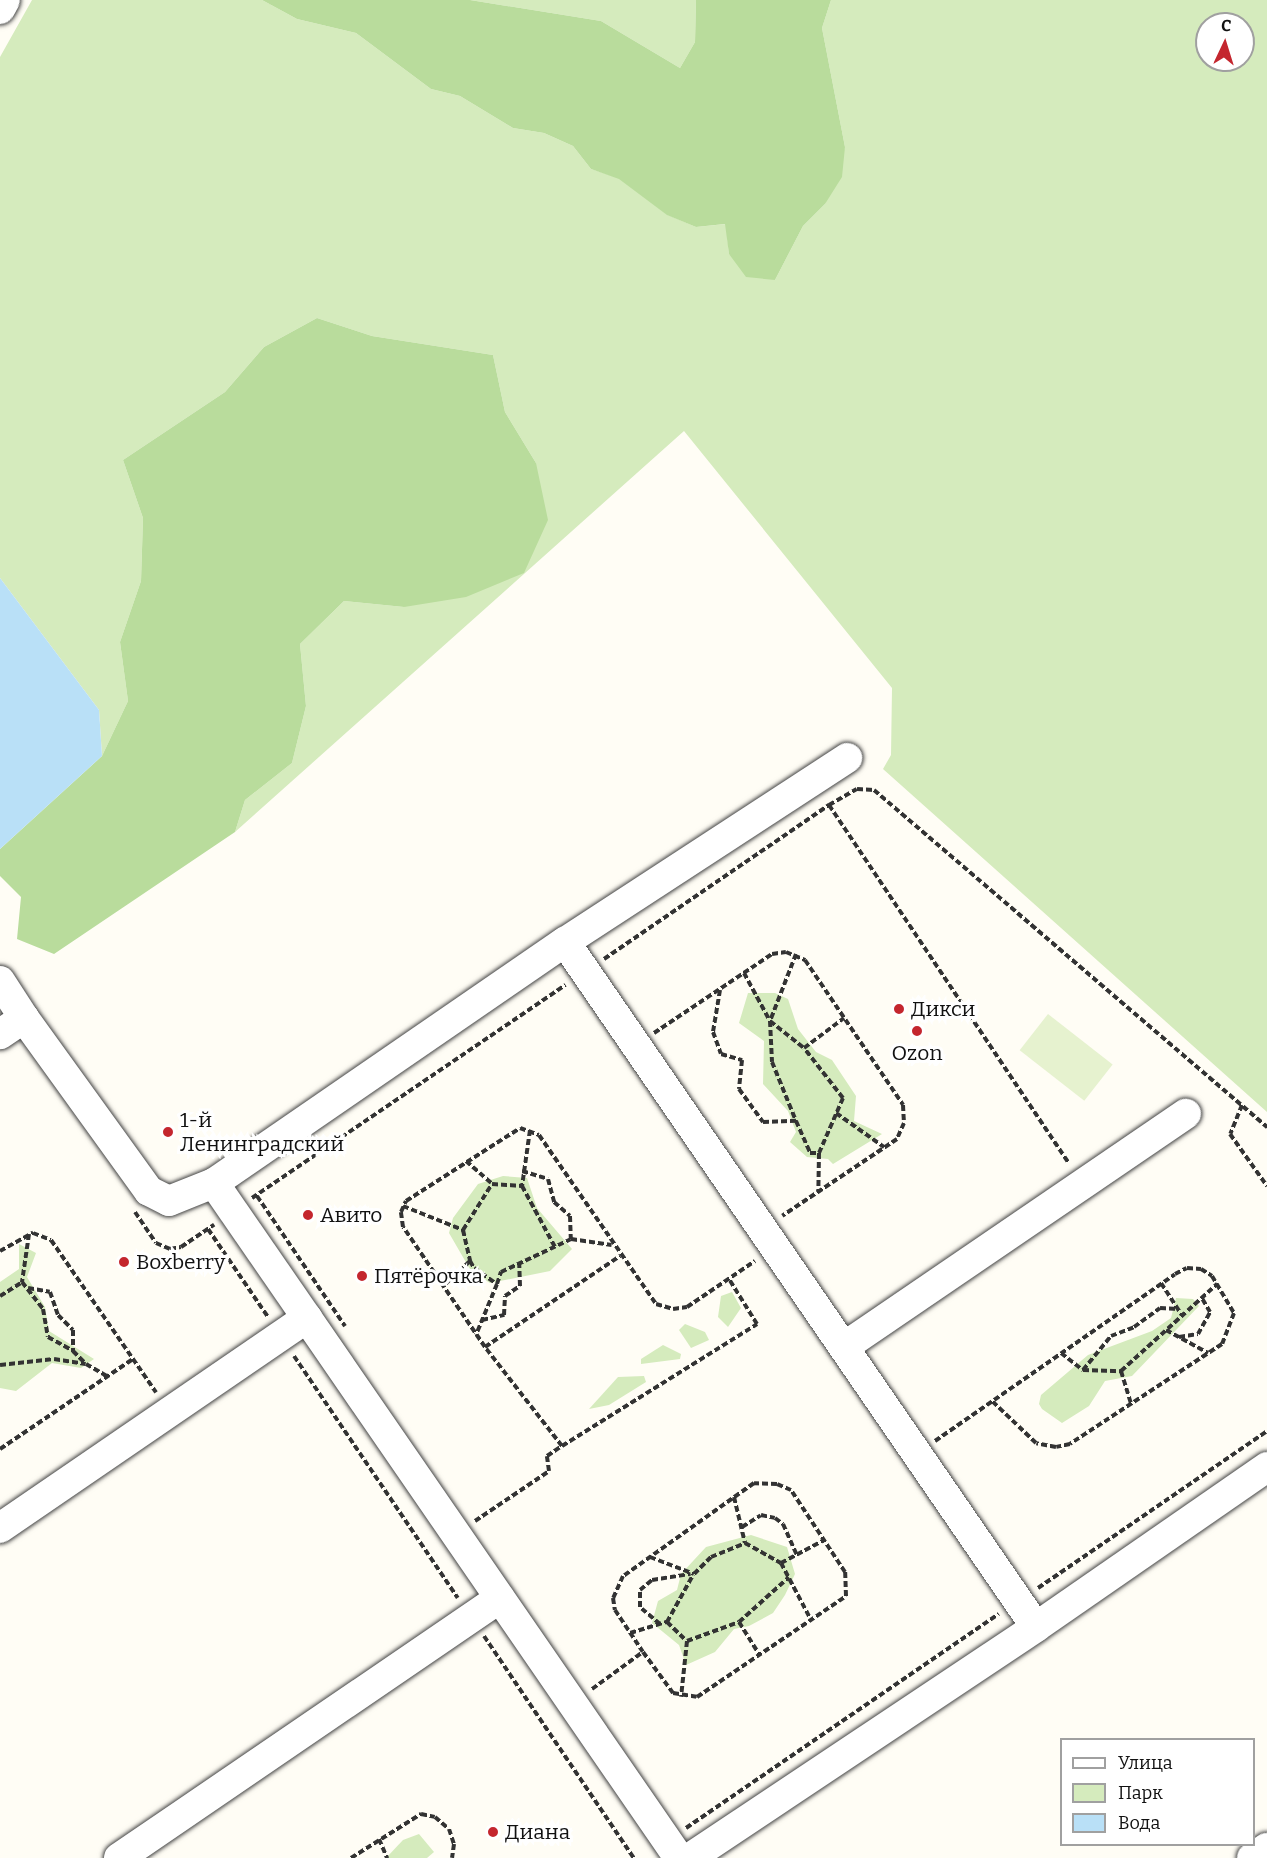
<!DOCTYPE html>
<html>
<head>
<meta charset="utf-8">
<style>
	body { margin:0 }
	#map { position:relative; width:1267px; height:1858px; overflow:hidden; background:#fffdf5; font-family:Bitter,serif }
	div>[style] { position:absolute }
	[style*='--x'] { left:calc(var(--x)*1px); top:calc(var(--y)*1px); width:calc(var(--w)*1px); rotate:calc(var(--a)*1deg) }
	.green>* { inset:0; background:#d5ebbd }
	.forest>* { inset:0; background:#b9dc9c }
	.pitch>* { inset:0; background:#e6f2cf; transform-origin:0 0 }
	.water>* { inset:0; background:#b9e0f7 }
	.path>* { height:4px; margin-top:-2px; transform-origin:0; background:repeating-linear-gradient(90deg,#333 0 6px,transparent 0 9px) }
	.roads { filter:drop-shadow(0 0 2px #444) drop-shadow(0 0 2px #444) }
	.minor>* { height:30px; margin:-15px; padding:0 15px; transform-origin:15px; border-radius:15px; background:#fff }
	.dots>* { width:16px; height:16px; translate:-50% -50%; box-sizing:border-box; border:3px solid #fff; border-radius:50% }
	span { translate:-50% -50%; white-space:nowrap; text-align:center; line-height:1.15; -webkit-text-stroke:6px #fff; paint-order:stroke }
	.poi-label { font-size:21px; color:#111 }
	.left { translate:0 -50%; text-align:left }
	.legend { position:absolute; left:1060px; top:1738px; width:195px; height:108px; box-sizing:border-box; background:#fff; border:2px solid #a0a0a0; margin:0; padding:8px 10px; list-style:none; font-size:18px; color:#111 }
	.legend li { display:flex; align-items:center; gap:12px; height:30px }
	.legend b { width:30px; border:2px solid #a0a0a0 }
	.north { position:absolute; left:1195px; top:12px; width:60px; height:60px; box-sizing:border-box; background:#fff; border:2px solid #a0a0a0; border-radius:50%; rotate:4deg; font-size:16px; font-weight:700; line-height:24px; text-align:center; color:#111 }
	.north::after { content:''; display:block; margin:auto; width:21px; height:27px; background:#c4262e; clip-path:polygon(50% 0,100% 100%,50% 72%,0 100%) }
</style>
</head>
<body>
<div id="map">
	<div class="green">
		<i style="clip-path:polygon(evenodd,32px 0,262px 0,297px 19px,356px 33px,431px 89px,460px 96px,513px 128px,544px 133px,573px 146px,591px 169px,619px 178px,668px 215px,696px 227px,726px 224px,729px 254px,775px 280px,803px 226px,825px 204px,845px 147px,822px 28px,831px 0,1267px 0,1267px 1112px,883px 769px,891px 755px,892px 688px,684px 431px,235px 832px,245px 800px,292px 763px,306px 706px,300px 644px,344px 601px,404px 607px,536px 463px,505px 412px,493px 355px,372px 336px,317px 318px,264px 347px,225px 392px,123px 460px,143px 518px,141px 581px,120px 642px,128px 701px,102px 756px,99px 710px,0 578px,0 57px,32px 0,1207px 24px,1243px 24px,1243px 60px,1207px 60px,1207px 24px)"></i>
		<i style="clip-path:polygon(470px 0,696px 0,695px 42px,680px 68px,601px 21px)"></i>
		<i style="clip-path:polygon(748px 993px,775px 993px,788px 999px,798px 1029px,816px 1052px,832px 1060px,856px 1096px,854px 1121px,882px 1134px,833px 1164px,828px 1159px,807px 1157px,790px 1142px,796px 1132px,788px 1111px,763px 1084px,764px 1041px,739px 1023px)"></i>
		<i style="clip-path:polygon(503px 1176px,527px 1178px,537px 1208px,572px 1249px,550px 1271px,490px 1283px,471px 1271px,449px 1233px,453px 1218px,478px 1184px)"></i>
		<i style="clip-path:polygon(19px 1244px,36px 1253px,27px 1277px,45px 1307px,49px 1331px,94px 1359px,81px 1368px,52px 1363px,16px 1391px,0 1388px,0 1282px,19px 1269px)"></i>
		<i style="clip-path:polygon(732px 1292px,741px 1308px,728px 1327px,718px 1317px,721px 1296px)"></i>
		<i style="clip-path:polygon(1176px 1298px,1193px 1299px,1199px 1306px,1132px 1376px,1105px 1381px,1089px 1406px,1062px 1423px,1042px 1409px,1039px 1404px,1041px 1395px,1088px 1355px,1152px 1331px,1171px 1318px)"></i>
		<i style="clip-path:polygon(685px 1324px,705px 1332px,709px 1340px,691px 1348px,679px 1330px)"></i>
		<i style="clip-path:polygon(663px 1345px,681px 1354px,680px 1359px,641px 1364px,641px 1359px)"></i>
		<i style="clip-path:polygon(644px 1376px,646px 1382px,609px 1405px,589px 1409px,618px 1377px)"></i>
		<i style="clip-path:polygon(751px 1535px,787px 1547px,795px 1574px,785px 1595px,773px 1613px,749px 1626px,734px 1629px,715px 1652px,686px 1665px,679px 1645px,652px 1623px,658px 1601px,677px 1590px,681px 1574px,706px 1547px)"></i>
		<i style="clip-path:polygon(419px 1834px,434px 1852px,427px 1858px,386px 1858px,403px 1840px)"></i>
	</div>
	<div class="forest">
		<i style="clip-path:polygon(262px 0,470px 0,570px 16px,601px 21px,680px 68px,695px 42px,696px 0,831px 0,822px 28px,845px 147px,842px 177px,825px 204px,803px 226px,775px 280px,746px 277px,729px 254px,725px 224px,696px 227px,667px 215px,619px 179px,591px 169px,573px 146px,544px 133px,513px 128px,460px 96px,431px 89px,356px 33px,297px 19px)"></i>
		<i style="clip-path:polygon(317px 318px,372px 336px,493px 355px,505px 412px,536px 463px,548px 520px,524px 573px,466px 597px,404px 607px,344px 601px,300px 644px,306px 706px,292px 763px,245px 800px,235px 832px,54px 954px,17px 939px,21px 897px,0 876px,0 849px,102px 756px,128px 701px,120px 642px,141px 581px,143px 518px,123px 460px,225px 392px,264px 347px)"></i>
	</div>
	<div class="pitch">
		<i style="left:1048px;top:1014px;width:82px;height:46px;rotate:38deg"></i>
	</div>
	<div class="water">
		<i style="clip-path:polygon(0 578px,99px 710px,102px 756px,0 849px)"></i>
	</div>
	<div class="path">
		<i style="--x:829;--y:805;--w:431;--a:56.2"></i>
		<i style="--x:796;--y:954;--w:72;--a:111.2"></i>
		<i style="--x:770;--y:1021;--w:43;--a:38.5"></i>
		<i style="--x:604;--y:959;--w:273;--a:-34.4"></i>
		<i style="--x:829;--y:805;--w:32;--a:-30"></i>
		<i style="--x:857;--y:789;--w:17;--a:3"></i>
		<i style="--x:874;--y:790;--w:518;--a:40.61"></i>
		<i style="--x:744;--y:973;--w:55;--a:61.6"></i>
		<i style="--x:770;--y:1021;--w:41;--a:87.2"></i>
		<i style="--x:772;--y:1062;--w:64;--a:67.9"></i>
		<i style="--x:720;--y:990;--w:43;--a:99.5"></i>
		<i style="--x:713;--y:1032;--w:23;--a:70"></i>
		<i style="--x:721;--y:1054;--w:22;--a:16"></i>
		<i style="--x:742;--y:1060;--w:29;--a:96"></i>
		<i style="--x:739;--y:1089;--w:41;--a:54"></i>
		<i style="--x:763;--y:1122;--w:33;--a:-2"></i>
		<i style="--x:796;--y:1121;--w:35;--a:66"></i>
		<i style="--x:810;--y:1153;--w:9;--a:0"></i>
		<i style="--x:819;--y:1153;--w:39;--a:91"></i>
		<i style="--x:654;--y:1033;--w:142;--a:-33.8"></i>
		<i style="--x:772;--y:954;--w:14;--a:-8"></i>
		<i style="--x:786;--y:952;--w:21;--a:23"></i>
		<i style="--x:805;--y:960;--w:175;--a:55.9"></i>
		<i style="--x:903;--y:1105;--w:18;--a:87"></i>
		<i style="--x:904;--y:1123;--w:17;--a:114"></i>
		<i style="--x:897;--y:1139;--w:138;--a:146.2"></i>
		<i style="--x:1242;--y:1105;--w:31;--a:112"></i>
		<i style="--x:1230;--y:1134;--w:64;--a:54.6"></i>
		<i style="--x:836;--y:1113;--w:59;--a:35.3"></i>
		<i style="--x:530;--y:1130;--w:57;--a:98.1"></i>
		<i style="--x:522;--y:1186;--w:69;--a:61.6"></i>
		<i style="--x:819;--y:1153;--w:60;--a:-66.4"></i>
		<i style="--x:843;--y:1098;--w:63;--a:-128"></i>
		<i style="--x:804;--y:1048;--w:50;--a:-36.9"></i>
		<i style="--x:466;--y:1161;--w:35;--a:41"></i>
		<i style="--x:522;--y:1171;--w:27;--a:17"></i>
		<i style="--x:548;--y:1179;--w:24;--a:75"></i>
		<i style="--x:554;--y:1202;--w:21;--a:41"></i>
		<i style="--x:570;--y:1216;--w:23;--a:88"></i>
		<i style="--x:257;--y:1196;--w:157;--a:55.9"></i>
		<i style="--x:252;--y:1198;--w:379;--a:-34.2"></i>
		<i style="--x:403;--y:1206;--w:65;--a:21.8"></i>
		<i style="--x:463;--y:1230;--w:32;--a:77"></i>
		<i style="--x:470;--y:1261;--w:37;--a:137"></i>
		<i style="--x:135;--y:1212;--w:37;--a:56"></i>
		<i style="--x:156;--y:1243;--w:15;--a:23"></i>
		<i style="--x:170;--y:1249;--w:11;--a:-10"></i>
		<i style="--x:181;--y:1247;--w:40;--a:-34"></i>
		<i style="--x:208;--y:1229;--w:107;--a:55.7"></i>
		<i style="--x:463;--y:1230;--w:54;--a:-57.8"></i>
		<i style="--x:492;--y:1184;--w:30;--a:4"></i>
		<i style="--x:29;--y:1234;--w:49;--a:98.3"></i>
		<i style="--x:22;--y:1282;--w:34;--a:52"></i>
		<i style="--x:43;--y:1309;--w:28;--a:80"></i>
		<i style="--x:48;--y:1337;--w:29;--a:29"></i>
		<i style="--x:73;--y:1351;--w:18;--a:45"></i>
		<i style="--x:0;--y:1251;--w:38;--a:-29"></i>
		<i style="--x:33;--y:1233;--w:19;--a:21"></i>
		<i style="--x:51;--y:1240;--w:185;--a:55.4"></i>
		<i style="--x:470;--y:1261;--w:8;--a:60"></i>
		<i style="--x:474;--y:1268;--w:28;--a:35"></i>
		<i style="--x:497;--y:1284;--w:55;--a:112.4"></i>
		<i style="--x:1161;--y:1283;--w:38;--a:57"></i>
		<i style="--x:497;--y:1284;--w:13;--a:-72"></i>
		<i style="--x:501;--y:1272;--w:77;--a:-25.2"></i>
		<i style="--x:571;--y:1239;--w:41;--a:8.3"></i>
		<i style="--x:28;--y:1288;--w:22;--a:10"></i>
		<i style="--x:50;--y:1292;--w:24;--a:71"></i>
		<i style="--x:58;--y:1315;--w:21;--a:45"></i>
		<i style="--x:73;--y:1330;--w:21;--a:90"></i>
		<i style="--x:0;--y:1296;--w:26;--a:-32"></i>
		<i style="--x:482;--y:1320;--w:23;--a:-13"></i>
		<i style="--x:504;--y:1315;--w:19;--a:-87"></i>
		<i style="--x:505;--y:1296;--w:18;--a:-34"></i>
		<i style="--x:520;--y:1286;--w:23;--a:-92"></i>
		<i style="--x:1166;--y:1330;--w:48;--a:28.7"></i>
		<i style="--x:1179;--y:1337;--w:19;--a:-9"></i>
		<i style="--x:1198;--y:1334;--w:25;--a:-61"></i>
		<i style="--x:1210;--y:1312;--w:16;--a:-120"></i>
		<i style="--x:485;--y:1347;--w:163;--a:-34"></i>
		<i style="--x:1061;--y:1353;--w:28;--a:38"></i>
		<i style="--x:1083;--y:1370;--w:38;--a:2"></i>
		<i style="--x:1121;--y:1371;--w:34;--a:73"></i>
		<i style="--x:294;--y:1356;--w:292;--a:55.9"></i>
		<i style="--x:0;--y:1365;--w:54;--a:-6.3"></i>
		<i style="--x:54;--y:1359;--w:32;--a:9"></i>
		<i style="--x:86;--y:1364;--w:24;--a:30"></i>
		<i style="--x:1083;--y:1370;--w:44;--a:-50.5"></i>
		<i style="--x:1111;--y:1336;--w:25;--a:-21"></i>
		<i style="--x:1134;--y:1327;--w:32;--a:-36"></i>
		<i style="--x:1160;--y:1308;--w:18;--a:3"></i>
		<i style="--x:1121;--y:1371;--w:130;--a:-42.2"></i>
		<i style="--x:935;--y:1441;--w:292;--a:-34.8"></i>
		<i style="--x:1175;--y:1274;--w:13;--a:-27"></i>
		<i style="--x:1187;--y:1268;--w:14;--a:4"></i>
		<i style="--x:1201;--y:1269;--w:13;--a:32"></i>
		<i style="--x:1212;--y:1276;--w:43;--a:59.3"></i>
		<i style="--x:1234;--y:1313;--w:33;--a:111"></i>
		<i style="--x:1222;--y:1344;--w:182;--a:146.7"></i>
		<i style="--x:1070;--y:1444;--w:14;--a:168"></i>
		<i style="--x:1056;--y:1447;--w:20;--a:-169"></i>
		<i style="--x:1036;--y:1443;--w:61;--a:-136.3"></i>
		<i style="--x:562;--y:1446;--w:230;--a:-32"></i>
		<i style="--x:757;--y:1324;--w:53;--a:-121.9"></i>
		<i style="--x:0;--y:1449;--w:161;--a:-34.1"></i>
		<i style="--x:734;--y:1497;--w:47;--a:76.6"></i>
		<i style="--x:745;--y:1543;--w:41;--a:29.1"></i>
		<i style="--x:781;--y:1563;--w:64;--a:62.2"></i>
		<i style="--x:475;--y:1521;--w:89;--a:-34"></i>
		<i style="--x:549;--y:1471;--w:15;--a:-98"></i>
		<i style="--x:547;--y:1456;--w:18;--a:-34"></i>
		<i style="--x:562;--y:1446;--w:125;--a:-127.9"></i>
		<i style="--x:485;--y:1347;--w:145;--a:-124.3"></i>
		<i style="--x:403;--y:1227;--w:15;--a:-98"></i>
		<i style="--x:401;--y:1212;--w:12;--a:-66"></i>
		<i style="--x:406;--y:1201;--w:135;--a:-32.6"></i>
		<i style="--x:520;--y:1128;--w:20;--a:20"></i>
		<i style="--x:539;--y:1135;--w:206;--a:55.3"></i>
		<i style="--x:656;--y:1304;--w:18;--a:16"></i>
		<i style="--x:673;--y:1309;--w:14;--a:-8"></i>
		<i style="--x:687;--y:1307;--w:82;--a:-34.1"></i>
		<i style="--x:742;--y:1527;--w:22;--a:-32"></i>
		<i style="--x:761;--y:1515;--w:14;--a:12"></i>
		<i style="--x:775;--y:1518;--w:10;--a:37"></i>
		<i style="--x:783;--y:1524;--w:34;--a:66"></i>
		<i style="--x:650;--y:1557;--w:47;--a:21.1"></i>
		<i style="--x:694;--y:1574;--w:24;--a:-45"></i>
		<i style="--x:711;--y:1557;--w:37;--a:-22"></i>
		<i style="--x:781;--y:1563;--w:49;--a:-28.1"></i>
		<i style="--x:1038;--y:1588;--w:278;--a:-34.4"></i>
		<i style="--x:667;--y:1622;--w:28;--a:44"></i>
		<i style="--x:687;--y:1641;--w:56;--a:96.1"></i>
		<i style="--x:739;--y:1622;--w:67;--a:-42"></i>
		<i style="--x:660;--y:1624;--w:26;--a:-140"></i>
		<i style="--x:640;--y:1607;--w:17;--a:-90"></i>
		<i style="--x:640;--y:1590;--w:16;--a:-40"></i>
		<i style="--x:652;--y:1580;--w:39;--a:-9"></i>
		<i style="--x:630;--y:1633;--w:39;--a:-17"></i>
		<i style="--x:667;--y:1622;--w:54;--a:-61"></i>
		<i style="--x:484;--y:1636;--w:268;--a:56"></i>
		<i style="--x:687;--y:1641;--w:55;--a:-20.1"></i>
		<i style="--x:739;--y:1622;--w:39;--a:58"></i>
		<i style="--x:592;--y:1689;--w:63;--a:-36"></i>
		<i style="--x:643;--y:1652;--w:51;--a:53.8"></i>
		<i style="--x:673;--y:1693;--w:24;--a:9"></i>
		<i style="--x:697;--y:1697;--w:180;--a:-34.1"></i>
		<i style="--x:846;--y:1596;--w:24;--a:-92"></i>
		<i style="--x:845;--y:1572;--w:98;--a:-123.4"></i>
		<i style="--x:791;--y:1490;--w:15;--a:-157"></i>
		<i style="--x:777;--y:1484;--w:23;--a:-178"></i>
		<i style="--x:754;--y:1483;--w:161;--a:144.6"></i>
		<i style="--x:623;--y:1576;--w:24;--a:114"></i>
		<i style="--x:613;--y:1598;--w:12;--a:81"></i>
		<i style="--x:615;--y:1610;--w:50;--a:56.3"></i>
		<i style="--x:686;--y:1828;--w:379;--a:-34.4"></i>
		<i style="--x:379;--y:1839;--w:21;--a:67"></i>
		<i style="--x:351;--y:1858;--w:83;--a:-32.2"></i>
		<i style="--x:421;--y:1814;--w:14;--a:12"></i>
		<i style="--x:435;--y:1817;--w:18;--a:41"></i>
		<i style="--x:449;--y:1829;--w:16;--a:72"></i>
		<i style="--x:454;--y:1844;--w:14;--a:98"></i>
	</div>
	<div class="roads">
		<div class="minor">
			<i style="--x:0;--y:9;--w:10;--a:-61"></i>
			<i style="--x:565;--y:942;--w:337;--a:-33.1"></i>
			<i style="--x:0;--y:981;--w:44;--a:57"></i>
			<i style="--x:24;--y:1018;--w:29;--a:146"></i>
			<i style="--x:24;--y:1018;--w:213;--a:54.2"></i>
			<i style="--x:149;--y:1191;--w:22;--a:27"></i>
			<i style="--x:169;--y:1201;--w:48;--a:-21.8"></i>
			<i style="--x:307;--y:1318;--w:656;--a:55.44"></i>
			<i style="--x:844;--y:1347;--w:414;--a:-34.3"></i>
			<i style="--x:0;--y:1528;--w:372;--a:-34.4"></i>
			<i style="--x:307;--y:1318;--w:164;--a:-124.6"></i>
			<i style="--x:214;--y:1183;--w:426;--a:-34.5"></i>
			<i style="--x:565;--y:942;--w:831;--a:55.49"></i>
			<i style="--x:1036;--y:1627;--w:281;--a:-34.7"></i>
			<i style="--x:119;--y:1858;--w:461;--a:-34.3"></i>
			<i style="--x:690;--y:1858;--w:416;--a:-33.7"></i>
			<i style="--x:1252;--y:1858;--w:18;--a:-34"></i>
		</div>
	</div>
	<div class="dots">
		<i style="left:899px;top:1009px;background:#c4262e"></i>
		<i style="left:917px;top:1031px;background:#c4262e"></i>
		<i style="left:168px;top:1132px;background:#c4262e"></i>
		<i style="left:308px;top:1215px;background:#c4262e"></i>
		<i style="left:124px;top:1262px;background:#c4262e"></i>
		<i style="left:362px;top:1276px;background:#c4262e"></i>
		<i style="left:493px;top:1832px;background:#c4262e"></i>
	</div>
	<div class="poi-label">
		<span class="left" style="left:911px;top:1009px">Дикси</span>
		<span style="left:917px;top:1053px">Ozon</span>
		<span class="left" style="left:180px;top:1132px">1-й<br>Ленинградский</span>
		<span class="left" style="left:320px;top:1215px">Авито</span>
		<span class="left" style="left:136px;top:1262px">Boxberry</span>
		<span class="left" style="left:374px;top:1276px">Пятёрочка</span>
		<span class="left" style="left:505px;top:1832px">Диана</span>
	</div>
	<ul class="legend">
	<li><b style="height:8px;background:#fff"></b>Улица</li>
	<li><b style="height:16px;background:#d5ebbd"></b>Парк</li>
	<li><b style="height:16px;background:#b9e0f7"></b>Вода</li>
	</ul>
	<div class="north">С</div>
</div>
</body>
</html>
